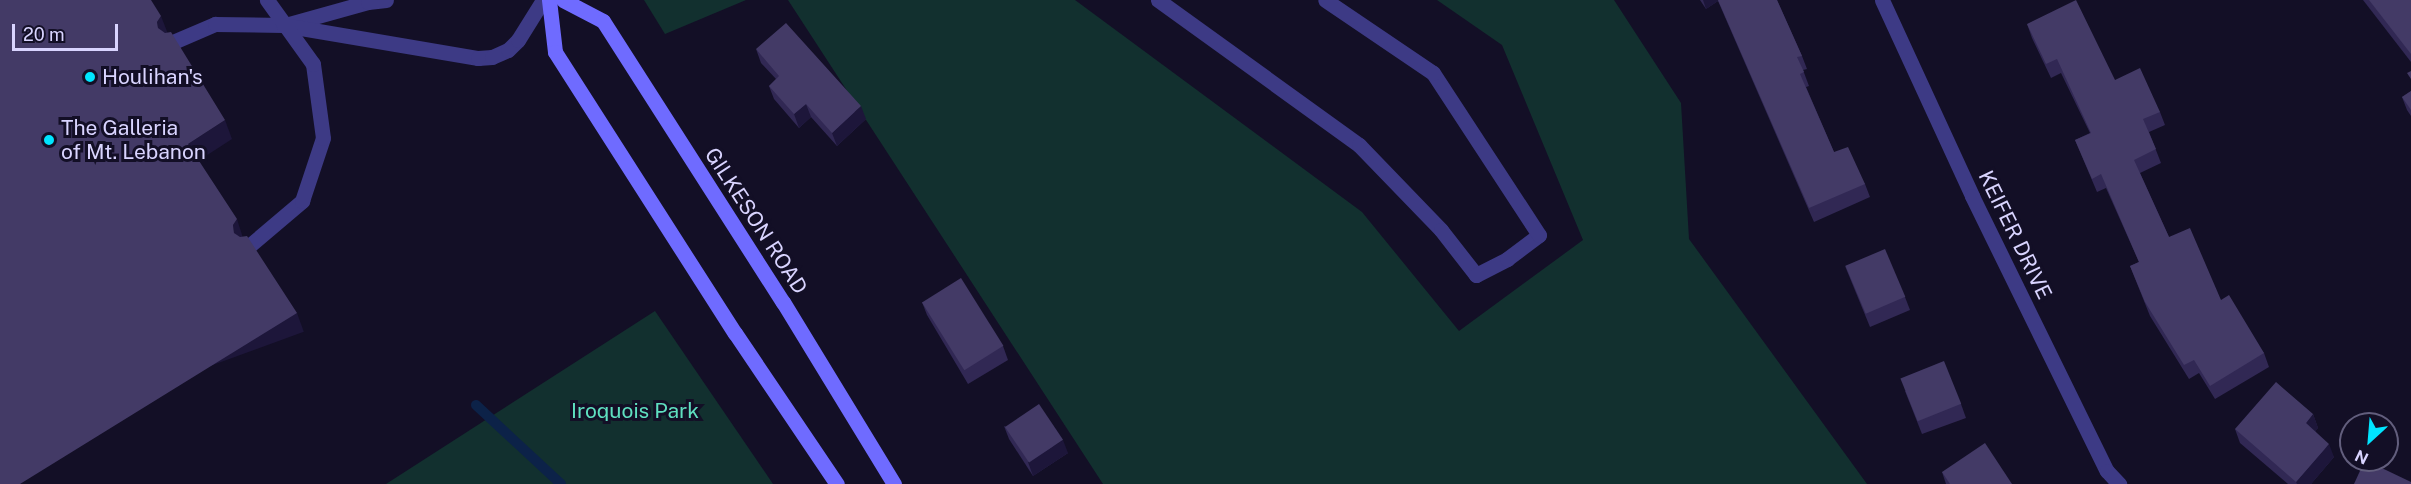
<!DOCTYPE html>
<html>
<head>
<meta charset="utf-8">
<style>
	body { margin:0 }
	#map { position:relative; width:2411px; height:484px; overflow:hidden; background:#130f26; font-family:"Public Sans",sans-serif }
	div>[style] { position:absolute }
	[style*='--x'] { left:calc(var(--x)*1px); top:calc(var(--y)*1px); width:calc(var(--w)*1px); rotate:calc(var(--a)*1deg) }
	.green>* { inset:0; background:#12302f }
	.stream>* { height:10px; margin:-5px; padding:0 5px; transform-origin:5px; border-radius:5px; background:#0c2248 }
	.lane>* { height:15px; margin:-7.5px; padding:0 7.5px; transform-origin:7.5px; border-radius:7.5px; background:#3d3a85 }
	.street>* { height:15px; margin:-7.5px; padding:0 7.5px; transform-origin:7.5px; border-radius:7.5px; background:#3d3a85 }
	.secondary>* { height:15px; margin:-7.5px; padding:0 7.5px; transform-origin:7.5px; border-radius:7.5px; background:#6f6bff }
	.wall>* { inset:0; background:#312854 }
	.shaded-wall>* { inset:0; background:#1d163a; transform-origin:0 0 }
	.building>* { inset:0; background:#433a66; transform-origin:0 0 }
	.dots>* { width:16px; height:16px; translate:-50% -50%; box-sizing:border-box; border:3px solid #130f26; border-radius:50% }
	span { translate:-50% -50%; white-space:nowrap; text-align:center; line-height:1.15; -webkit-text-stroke:6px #130f26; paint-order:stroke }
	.poi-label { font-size:21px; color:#d9d4ff }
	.left { translate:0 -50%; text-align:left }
	.street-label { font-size:21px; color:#d9d4ff }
	.park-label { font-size:21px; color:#5fe0c0 }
	.north { position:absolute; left:2339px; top:412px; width:60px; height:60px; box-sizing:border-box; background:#130f26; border:2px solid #625e7d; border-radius:50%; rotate:206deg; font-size:16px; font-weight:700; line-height:24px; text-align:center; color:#d9d4ff }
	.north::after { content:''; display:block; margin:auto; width:21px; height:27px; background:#00e5ff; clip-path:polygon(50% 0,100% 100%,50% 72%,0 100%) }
	.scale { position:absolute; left:12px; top:24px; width:106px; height:27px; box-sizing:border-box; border:3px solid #d9d4ff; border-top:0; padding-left:8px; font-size:18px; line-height:21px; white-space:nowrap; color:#d9d4ff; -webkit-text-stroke:4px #130f26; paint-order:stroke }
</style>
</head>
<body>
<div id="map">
	<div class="green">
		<i style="clip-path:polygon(644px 0,746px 0,665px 34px)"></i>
		<i style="clip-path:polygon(788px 0,1075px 0,1362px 212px,1459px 331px,1583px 240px,1502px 45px,1437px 0,1614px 0,1681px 103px,1689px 239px,1867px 484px,1103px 484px)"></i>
		<i style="clip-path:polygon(655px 311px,773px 484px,386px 484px)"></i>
	</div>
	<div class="stream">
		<i style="--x:476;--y:405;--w:116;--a:42.9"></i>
	</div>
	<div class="lane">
		<i style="--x:1158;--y:0;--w:248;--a:35.8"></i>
		<i style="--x:1359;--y:145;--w:118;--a:46"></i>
		<i style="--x:1441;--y:230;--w:57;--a:52.1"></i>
		<i style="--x:1476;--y:275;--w:35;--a:-27"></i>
		<i style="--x:1507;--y:259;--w:40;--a:-37"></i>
		<i style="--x:1539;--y:235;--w:194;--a:-123.2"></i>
		<i style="--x:1433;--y:73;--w:130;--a:-145.9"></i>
		<i style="--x:289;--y:24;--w:82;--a:-15.6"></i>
		<i style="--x:368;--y:2;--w:18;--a:-6"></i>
		<i style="--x:173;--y:42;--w:46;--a:-23.2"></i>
		<i style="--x:215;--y:24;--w:68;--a:0.8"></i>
		<i style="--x:283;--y:25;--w:198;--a:9.6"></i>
		<i style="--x:478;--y:58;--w:14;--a:-4"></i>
		<i style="--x:492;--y:57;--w:17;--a:-24"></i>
		<i style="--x:508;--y:50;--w:14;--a:-45"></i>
		<i style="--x:518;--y:40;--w:47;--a:-58"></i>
		<i style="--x:249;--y:246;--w:70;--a:-40.3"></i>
		<i style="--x:302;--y:201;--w:66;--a:-71.6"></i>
		<i style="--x:323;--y:138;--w:75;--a:-97.7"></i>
		<i style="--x:313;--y:64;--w:79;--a:-125.7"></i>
	</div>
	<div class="street">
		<i style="--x:1882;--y:0;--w:216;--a:65.3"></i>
		<i style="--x:1972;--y:196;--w:306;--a:63.9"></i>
		<i style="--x:2107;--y:471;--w:18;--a:47"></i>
	</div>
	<div class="secondary">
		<i style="--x:549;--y:0;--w:52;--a:83.4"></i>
		<i style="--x:555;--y:52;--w:334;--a:57.4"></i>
		<i style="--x:735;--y:333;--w:182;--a:56"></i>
		<i style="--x:563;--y:0;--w:45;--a:27.7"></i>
		<i style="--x:603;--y:21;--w:334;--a:57.4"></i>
		<i style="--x:783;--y:302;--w:213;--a:58.6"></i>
	</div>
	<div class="wall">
		<i style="clip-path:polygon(1700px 0,1777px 0,1802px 56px,1807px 69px,1803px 70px,1809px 86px,1806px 87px,1834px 152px,1865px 184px,1870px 197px,1814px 222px,1718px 1px,1706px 9px)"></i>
		<i style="clip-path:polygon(2363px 0,2411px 0,2411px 62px)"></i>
		<i style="clip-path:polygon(2027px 24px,2115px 80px,2160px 112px,2165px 125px,2149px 132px,2161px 163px,2140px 173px,2169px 237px,2264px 353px,2269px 367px,2215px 399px,2199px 373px,2189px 379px,2150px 316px,2130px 266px,2139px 262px,2106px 188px,2097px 192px,2075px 140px,2090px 133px,2061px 73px,2051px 78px,2032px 38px)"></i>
		<i style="clip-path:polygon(756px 49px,866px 119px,837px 146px,811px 117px,799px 128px,774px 99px,769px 86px,776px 79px,761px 63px)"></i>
		<i style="clip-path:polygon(2411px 91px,2411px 116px,2407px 110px,2402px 97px)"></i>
		<i style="clip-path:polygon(1845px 266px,1905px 297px,1910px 310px,1870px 327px)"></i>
		<i style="clip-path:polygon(922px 302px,1003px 346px,1008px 360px,968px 384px,927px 315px)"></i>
		<i style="clip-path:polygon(1905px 391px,1961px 404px,1966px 418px,1922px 434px)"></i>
		<i style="clip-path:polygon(2313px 414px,2318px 428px,2315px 431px,2334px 457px,2311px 484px,2288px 484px,2240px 443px,2235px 429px)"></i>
		<i style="clip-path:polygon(1004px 426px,1068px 453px,1033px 476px,1009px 439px)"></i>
		<i style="clip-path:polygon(1942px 472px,2012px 484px,1946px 484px)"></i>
	</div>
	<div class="shaded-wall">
		<i style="clip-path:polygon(1703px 0,1718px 0,1718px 1px,1706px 9px)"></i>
		<i style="clip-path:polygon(161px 16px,168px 34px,163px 40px,158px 28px,157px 22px)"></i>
		<i style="clip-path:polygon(806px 104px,811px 117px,799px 128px,794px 114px)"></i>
		<i style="clip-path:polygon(861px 106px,866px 119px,837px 146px,832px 133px)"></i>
		<i style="clip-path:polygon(225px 120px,232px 139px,195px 163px,188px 144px)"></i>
		<i style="clip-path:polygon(237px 219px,243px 238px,240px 243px,234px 233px,233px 225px)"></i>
		<i style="left:297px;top:313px;width:20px;height:326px;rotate:70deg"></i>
		<i style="clip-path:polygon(2313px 414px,2318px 428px,2311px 436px,2306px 423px)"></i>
		<i style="clip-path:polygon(1063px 440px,1068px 453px,1033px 476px,1028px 462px)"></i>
		<i style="clip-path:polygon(2329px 444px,2334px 457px,2311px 484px,2297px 484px,2296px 482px)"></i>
	</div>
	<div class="building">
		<i style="clip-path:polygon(0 0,151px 0,161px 16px,157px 22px,158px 28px,165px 33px,171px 32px,225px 120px,188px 144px,237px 219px,233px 225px,234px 233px,240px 237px,247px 236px,297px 313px,20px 484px,0 484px)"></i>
		<i style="clip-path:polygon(1718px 0,1777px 0,1802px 56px,1797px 57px,1804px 72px,1800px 74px,1834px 152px,1848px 147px,1865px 184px,1809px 208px)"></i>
		<i style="clip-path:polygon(2076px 0,2115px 80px,2140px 68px,2160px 112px,2143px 119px,2156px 149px,2134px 160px,2169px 237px,2190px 228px,2221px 300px,2229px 295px,2264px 353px,2210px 386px,2194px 360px,2184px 365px,2145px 302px,2130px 266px,2139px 262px,2101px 174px,2092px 179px,2075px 140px,2091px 133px,2057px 59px,2046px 64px,2027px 24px)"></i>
		<i style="clip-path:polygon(2369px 0,2411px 0,2411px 54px)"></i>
		<i style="clip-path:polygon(786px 23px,861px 106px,832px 133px,806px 104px,794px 114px,769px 86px,779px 76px,756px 49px)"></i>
		<i style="clip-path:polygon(2411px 71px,2411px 79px,2407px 73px)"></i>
		<i style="clip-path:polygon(2411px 91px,2411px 110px,2402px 97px)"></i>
		<i style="left:1885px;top:249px;width:52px;height:43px;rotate:67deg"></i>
		<i style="left:961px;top:278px;width:80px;height:46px;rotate:58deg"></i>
		<i style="left:1944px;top:361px;width:46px;height:47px;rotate:68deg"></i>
		<i style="clip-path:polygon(2276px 382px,2313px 414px,2306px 423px,2329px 444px,2296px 482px,2235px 429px)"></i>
		<i style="left:1039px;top:404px;width:43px;height:41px;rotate:56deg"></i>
		<i style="clip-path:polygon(1985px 443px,2012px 484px,1950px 484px,1942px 472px)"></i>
		<i style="clip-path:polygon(2365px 460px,2411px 482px,2411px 484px,2354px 484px)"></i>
	</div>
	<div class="dots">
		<i style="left:90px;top:77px;background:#00e5ff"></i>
		<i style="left:49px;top:140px;background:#00e5ff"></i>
	</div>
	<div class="poi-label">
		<span class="left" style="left:102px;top:77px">Houlihan's</span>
		<span class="left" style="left:61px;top:140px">The Galleria<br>of Mt. Lebanon</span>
	</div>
	<div class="street-label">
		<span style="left:756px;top:221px;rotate:57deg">GILKESON ROAD</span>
		<span style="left:2015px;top:235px;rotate:64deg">KEIFER DRIVE</span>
	</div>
	<div class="park-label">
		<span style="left:635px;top:411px">Iroquois Park</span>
	</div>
	<div class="north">N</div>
	<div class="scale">20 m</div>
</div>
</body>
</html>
